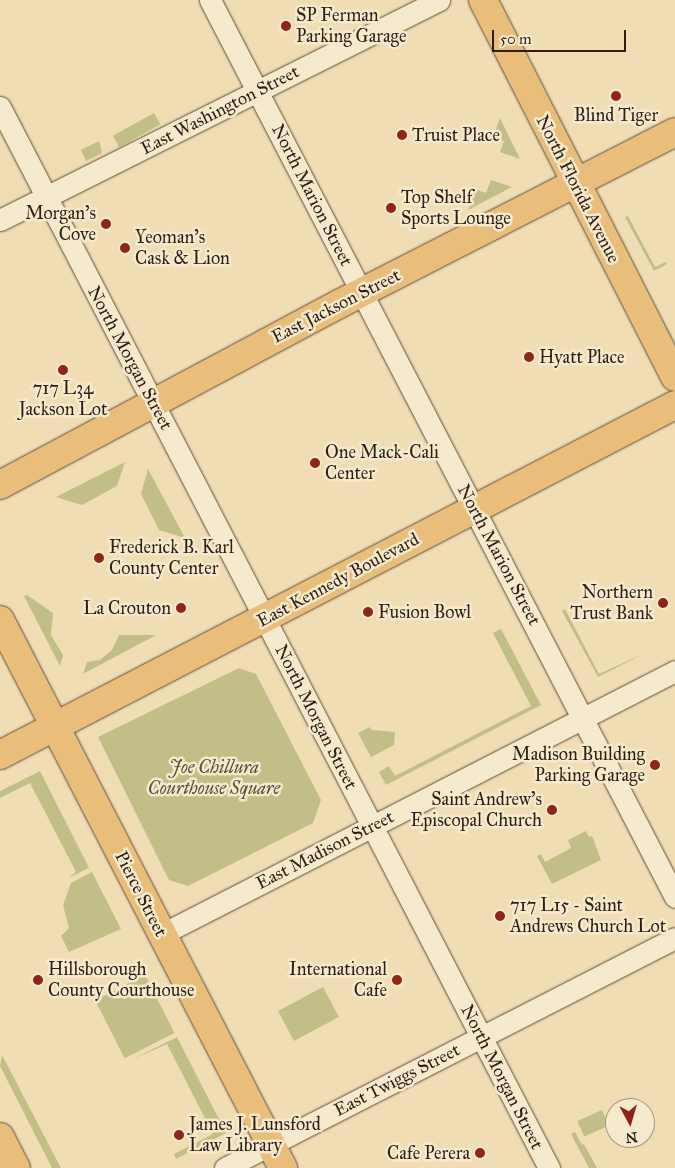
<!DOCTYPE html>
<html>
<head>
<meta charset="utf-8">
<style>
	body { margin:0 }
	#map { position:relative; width:675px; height:1168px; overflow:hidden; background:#f0ddb4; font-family:"IM FELL Great Primer",serif }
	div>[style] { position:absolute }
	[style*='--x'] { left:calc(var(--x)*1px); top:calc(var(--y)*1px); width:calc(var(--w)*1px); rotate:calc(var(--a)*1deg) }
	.green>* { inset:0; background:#c1bf87; transform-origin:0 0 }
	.roads { filter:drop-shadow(0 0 1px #5e4e3a) drop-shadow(0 0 1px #5e4e3a) }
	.minor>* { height:21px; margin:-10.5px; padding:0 10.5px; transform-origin:10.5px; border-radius:10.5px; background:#f5e9ce }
	.major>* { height:28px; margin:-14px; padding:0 14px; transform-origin:14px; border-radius:14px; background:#e8be7a }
	.dots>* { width:14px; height:14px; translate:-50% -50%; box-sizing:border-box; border:2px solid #f5e9ce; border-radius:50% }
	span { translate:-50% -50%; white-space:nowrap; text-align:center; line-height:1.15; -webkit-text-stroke:5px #f5e9ce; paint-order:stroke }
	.poi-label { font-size:18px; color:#2e1e11 }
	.left { translate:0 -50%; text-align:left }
	.right { translate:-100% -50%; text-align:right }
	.street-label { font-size:18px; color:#2e1e11 }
	.park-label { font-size:18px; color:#5a4e34; font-style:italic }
	.north { position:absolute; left:605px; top:1098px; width:50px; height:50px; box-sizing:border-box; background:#f5e9ce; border:1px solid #a59882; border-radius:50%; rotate:174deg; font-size:14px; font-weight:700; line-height:20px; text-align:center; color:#2e1e11 }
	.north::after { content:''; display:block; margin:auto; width:18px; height:22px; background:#8f2418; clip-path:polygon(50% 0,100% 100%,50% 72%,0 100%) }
	.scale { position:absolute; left:492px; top:30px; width:134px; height:22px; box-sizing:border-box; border:2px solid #2e1e11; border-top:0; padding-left:6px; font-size:15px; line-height:18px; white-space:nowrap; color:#2e1e11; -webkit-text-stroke:4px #f5e9ce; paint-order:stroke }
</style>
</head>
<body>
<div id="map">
	<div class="green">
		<i style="left:154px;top:113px;width:13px;height:47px;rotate:61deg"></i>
		<i style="clip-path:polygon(500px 118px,520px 159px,500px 152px,504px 141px,493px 137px)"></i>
		<i style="clip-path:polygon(99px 141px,102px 153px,86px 161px,81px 150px)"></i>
		<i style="clip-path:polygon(491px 180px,512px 187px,468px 210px,475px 189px,486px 193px)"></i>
		<i style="clip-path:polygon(628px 216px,655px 267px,666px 262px,667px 264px,654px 271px,625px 217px)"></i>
		<i style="clip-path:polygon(125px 462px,117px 486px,82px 505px,56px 497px)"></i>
		<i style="clip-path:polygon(148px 469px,185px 538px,159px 530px,141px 494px)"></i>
		<i style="clip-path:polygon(27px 595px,53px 613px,51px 635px,63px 655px,60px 666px,24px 596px)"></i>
		<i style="clip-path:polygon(565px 609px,599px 674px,645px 653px,598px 677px,562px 611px)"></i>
		<i style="clip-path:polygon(501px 629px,541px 705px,386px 785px,379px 772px,389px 766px,395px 776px,531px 706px,493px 633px)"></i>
		<i style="clip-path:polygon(119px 635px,156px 635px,83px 674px,87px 662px,100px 660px,112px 650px)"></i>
		<i style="clip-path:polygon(239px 668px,256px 674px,321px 800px,313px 823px,188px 886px,169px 880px,98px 737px)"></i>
		<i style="clip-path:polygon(370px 727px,371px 730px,395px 732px,394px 745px,371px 757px,358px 733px)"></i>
		<i style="clip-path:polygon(40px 771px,89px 868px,68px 878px,76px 872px,30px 783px,0 798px,0 791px)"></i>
		<i style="clip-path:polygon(586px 831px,589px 837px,592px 836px,601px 860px,552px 884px,537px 856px,541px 854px,545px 862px,571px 848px,568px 840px)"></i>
		<i style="clip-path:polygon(92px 872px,121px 929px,69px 952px,61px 936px,69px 928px,63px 905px,71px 883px)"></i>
		<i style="left:145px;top:975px;width:65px;height:56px;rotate:63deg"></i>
		<i style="left:323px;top:987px;width:34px;height:51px;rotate:62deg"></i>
		<i style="clip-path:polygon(177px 1037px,226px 1133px,176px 1159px,174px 1154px,213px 1134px,167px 1044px,131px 1060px)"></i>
		<i style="clip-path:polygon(2px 1055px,61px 1168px,52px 1168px,0 1066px)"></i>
		<i style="left:602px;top:1110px;width:17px;height:27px;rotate:66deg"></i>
		<i style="clip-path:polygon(575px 1132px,582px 1145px,584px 1144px,597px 1168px,589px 1168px,571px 1134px)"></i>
	</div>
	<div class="roads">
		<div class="minor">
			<i style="--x:210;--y:0;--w:1010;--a:62.6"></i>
			<i style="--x:0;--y:107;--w:1195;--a:62.64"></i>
			<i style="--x:0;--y:220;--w:491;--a:-26.6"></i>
			<i style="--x:162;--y:934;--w:576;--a:-27.14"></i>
			<i style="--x:225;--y:1168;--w:505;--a:-27.07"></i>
		</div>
		<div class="major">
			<i style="--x:483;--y:0;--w:423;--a:63"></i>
			<i style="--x:0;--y:485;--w:384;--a:-28.1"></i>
			<i style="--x:339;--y:304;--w:377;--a:-27.1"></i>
			<i style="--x:0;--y:620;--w:617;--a:62.69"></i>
			<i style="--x:0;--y:755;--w:760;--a:-27.41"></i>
			<i style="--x:0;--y:1137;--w:35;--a:63"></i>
		</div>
	</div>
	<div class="dots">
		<i style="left:286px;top:26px;background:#8f2418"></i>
		<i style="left:616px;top:96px;background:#8f2418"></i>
		<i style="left:402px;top:135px;background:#8f2418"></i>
		<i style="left:391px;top:208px;background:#8f2418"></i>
		<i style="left:106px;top:224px;background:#8f2418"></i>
		<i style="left:125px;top:248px;background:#8f2418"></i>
		<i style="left:529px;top:357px;background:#8f2418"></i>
		<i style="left:63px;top:370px;background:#8f2418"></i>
		<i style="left:315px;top:463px;background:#8f2418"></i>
		<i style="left:99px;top:558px;background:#8f2418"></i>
		<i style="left:663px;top:603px;background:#8f2418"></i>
		<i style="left:181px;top:608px;background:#8f2418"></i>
		<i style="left:368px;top:612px;background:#8f2418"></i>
		<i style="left:655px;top:765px;background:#8f2418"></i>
		<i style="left:552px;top:810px;background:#8f2418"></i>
		<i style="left:500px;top:916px;background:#8f2418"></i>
		<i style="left:38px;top:980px;background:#8f2418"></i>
		<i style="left:397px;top:980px;background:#8f2418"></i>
		<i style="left:179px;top:1135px;background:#8f2418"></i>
		<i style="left:480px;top:1153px;background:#8f2418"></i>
	</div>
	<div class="poi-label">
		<span class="left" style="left:296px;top:26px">SP Ferman<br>Parking Garage</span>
		<span style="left:616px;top:115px">Blind Tiger</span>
		<span class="left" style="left:412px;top:135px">Truist Place</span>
		<span class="left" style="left:401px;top:208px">Top Shelf<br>Sports Lounge</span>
		<span class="right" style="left:96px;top:224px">Morgan's<br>Cove</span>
		<span class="left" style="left:135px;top:248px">Yeoman's<br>Cask &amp; Lion</span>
		<span class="left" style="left:539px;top:357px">Hyatt Place</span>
		<span style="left:63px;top:399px">717 L34<br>Jackson Lot</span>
		<span class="left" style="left:325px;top:463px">One Mack-Cali<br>Center</span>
		<span class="left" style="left:109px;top:558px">Frederick B. Karl<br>County Center</span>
		<span class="right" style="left:653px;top:603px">Northern<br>Trust Bank</span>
		<span class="right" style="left:171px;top:608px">La Crouton</span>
		<span class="left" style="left:378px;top:612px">Fusion Bowl</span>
		<span class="right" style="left:645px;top:765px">Madison Building<br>Parking Garage</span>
		<span class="right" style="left:542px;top:810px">Saint Andrew's<br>Episcopal Church</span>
		<span class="left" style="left:510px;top:916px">717 L15 - Saint<br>Andrews Church Lot</span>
		<span class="left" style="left:48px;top:980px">Hillsborough<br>County Courthouse</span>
		<span class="right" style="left:387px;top:980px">International<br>Cafe</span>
		<span class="left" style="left:189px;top:1135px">James J. Lunsford<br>Law Library</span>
		<span class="right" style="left:470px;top:1153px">Cafe Perera</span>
	</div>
	<div class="street-label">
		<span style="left:220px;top:110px;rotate:-27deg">East Washington Street</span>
		<span style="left:578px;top:189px;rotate:63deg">North Florida Avenue</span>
		<span style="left:312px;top:195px;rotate:63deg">North Marion Street</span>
		<span style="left:336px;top:306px;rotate:-27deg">East Jackson Street</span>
		<span style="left:130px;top:358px;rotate:62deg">North Morgan Street</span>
		<span style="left:499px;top:555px;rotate:62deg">North Marion Street</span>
		<span style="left:338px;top:580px;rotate:-28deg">East Kennedy Boulevard</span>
		<span style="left:316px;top:717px;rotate:63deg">North Morgan Street</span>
		<span style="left:325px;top:850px;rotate:-27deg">East Madison Street</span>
		<span style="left:141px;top:894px;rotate:63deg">Pierce Street</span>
		<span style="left:502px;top:1077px;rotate:63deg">North Morgan Street</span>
		<span style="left:397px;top:1080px;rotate:-27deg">East Twiggs Street</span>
	</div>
	<div class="park-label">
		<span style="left:214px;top:778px">Joe Chillura<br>Courthouse Square</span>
	</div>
	<div class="north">N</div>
	<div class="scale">50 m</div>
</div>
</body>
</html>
